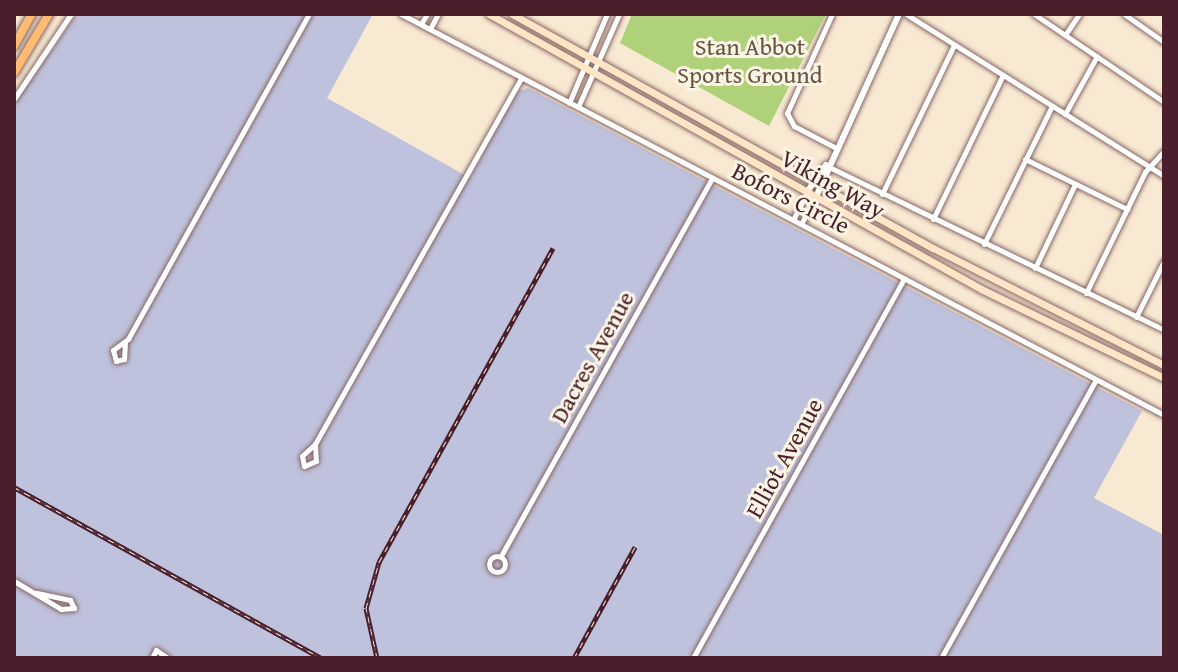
<!DOCTYPE html>
<html>
<head>
<meta charset="utf-8">
<style>
	body { margin:0 }
	#map { position:relative; width:1178px; height:672px; overflow:hidden; background:#f8e9d2; font-family:"Gentium Book Plus",serif }
	div>[style] { position:absolute }
	[style*='--x'] { left:calc(var(--x)*1px); top:calc(var(--y)*1px); width:calc(var(--w)*1px); rotate:calc(var(--a)*1deg) }
	.industrial>* { inset:0; background:#bfc2dd }
	.green>* { inset:0; background:#aed179 }
	.roads { filter:drop-shadow(0 0 2px #876665) drop-shadow(0 0 2px #876665) }
	.minor>* { height:5px; margin:-2.5px; padding:0 2.5px; transform-origin:2.5px; border-radius:2.5px; background:#fff }
	.minor>.ring { margin:-2.5px; padding:0; box-sizing:content-box; background:none; border:5px solid #fff; border-radius:50% }
	.tertiary>* { height:6px; margin:-3px; padding:0 3px; transform-origin:3px; border-radius:3px; background:#fff }
	.secondary>* { height:7px; margin:-3.5px; padding:0 3.5px; transform-origin:3.5px; border-radius:3.5px; background:#ffe4c6 }
	.trunk>* { height:8px; margin:-4px; padding:0 4px; transform-origin:4px; border-radius:4px; background:#ffbb71 }
	.rail>* { height:5px; margin-top:-2.5px; transform-origin:0; background:repeating-linear-gradient(90deg,#fcf5e5 0 6px,#4a1f2b 0 12px); box-sizing:border-box; border-block:2px solid #4a1f2b }
	span { translate:-50% -50%; white-space:nowrap; text-align:center; line-height:1.15; -webkit-text-stroke:6px #fcf5e5; paint-order:stroke }
	.park-label { font-size:24px; color:#685442 }
	.street-label { font-size:24px; color:#4a1f2b }
	.frame { position:absolute; inset:0; border:16px solid #4a1f2b; pointer-events:none }
</style>
</head>
<body>
<div id="map">
	<div class="industrial">
		<i style="clip-path:polygon(77px 14px,373px 14px,327px 98px,470px 178px,514px 92px,528px 88px,1142px 411px,1094px 498px,1164px 535px,1164px 658px,14px 658px,14px 104px)"></i>
	</div>
	<div class="green">
		<i style="clip-path:polygon(632px 14px,826px 14px,769px 126px,620px 43px)"></i>
	</div>
	<div class="roads">
		<div class="minor">
			<i style="--x:401;--y:14;--w:862;--a:27.72"></i>
			<i style="--x:832;--y:14;--w:109;--a:114.4"></i>
			<i style="--x:787;--y:113;--w:15;--a:62"></i>
			<i style="--x:794;--y:126;--w:47;--a:27.6"></i>
			<i style="--x:906;--y:14;--w:305;--a:32.1"></i>
			<i style="--x:1034;--y:14;--w:157;--a:34.1"></i>
			<i style="--x:1124;--y:14;--w:49;--a:35"></i>
			<i style="--x:421;--y:24;--w:12;--a:-59"></i>
			<i style="--x:430;--y:29;--w:17;--a:-62"></i>
			<i style="--x:1065;--y:35;--w:25;--a:-56"></i>
			<i style="--x:14;--y:99;--w:102;--a:-56.2"></i>
			<i style="--x:569;--y:103;--w:97;--a:-66.9"></i>
			<i style="--x:578;--y:107;--w:102;--a:-66.2"></i>
			<i style="--x:1065;--y:114;--w:66;--a:-61.1"></i>
			<i style="--x:1025;--y:159;--w:114;--a:26.1"></i>
			<i style="--x:827;--y:166;--w:375;--a:25.9"></i>
			<i style="--x:882;--y:194;--w:165;--a:-64.2"></i>
			<i style="--x:933;--y:219;--w:160;--a:-64.1"></i>
			<i style="--x:793;--y:220;--w:31;--a:-63"></i>
			<i style="--x:801;--y:224;--w:31;--a:-61"></i>
			<i style="--x:984;--y:244;--w:154;--a:-63.8"></i>
			<i style="--x:1035;--y:268;--w:93;--a:-64.5"></i>
			<i style="--x:1086;--y:293;--w:135;--a:-64"></i>
			<i style="--x:1145;--y:172;--w:28;--a:-48"></i>
			<i style="--x:1136;--y:317;--w:63;--a:-63.4"></i>
			<i style="--x:125;--y:342;--w:17;--a:93"></i>
			<i style="--x:124;--y:359;--w:8;--a:166"></i>
			<i style="--x:116;--y:361;--w:11;--a:-105"></i>
			<i style="--x:113;--y:350;--w:19;--a:-36"></i>
			<i style="--x:128;--y:339;--w:372;--a:-60.9"></i>
			<i style="--x:315;--y:444;--w:17;--a:87"></i>
			<i style="--x:316;--y:461;--w:13;--a:157"></i>
			<i style="--x:304;--y:466;--w:10;--a:-101"></i>
			<i style="--x:302;--y:456;--w:18;--a:-43"></i>
			<i style="--x:315;--y:444;--w:420;--a:-60.6"></i>
			<i style="--x:502;--y:554;--w:431;--a:-60.8"></i>
			<i class="ring" style="left:489px;top:556px;width:11px;height:11px"></i>
			<i style="--x:14;--y:581;--w:55;--a:30.8"></i>
			<i style="--x:61;--y:609;--w:13;--a:-4"></i>
			<i style="--x:74;--y:608;--w:9;--a:-117"></i>
			<i style="--x:70;--y:600;--w:35;--a:-168"></i>
			<i style="--x:694;--y:656;--w:432;--a:-60.9"></i>
			<i style="--x:152;--y:658;--w:9;--a:-63"></i>
			<i style="--x:156;--y:650;--w:14;--a:34"></i>
			<i style="--x:941;--y:658;--w:318;--a:-60.9"></i>
		</div>
		<div class="tertiary">
			<i style="--x:807;--y:192;--w:33;--a:-55"></i>
			<i style="--x:816;--y:197;--w:201;--a:-65.6"></i>
		</div>
		<div class="secondary">
			<i style="--x:489;--y:14;--w:564;--a:29.2"></i>
			<i style="--x:981;--y:289;--w:203;--a:25.9"></i>
			<i style="--x:512;--y:14;--w:482;--a:29.1"></i>
			<i style="--x:933;--y:248;--w:259;--a:26.9"></i>
		</div>
		<div class="trunk">
			<i style="--x:14;--y:46;--w:37;--a:-61"></i>
			<i style="--x:14;--y:73;--w:69;--a:-59.3"></i>
		</div>
	</div>
	<div class="rail">
		<i style="--x:14;--y:487;--w:351;--a:29.1"></i>
		<i style="--x:377;--y:658;--w:51;--a:-102.4"></i>
		<i style="--x:366;--y:608;--w:48;--a:-74.2"></i>
		<i style="--x:379;--y:562;--w:359;--a:-61"></i>
		<i style="--x:574;--y:658;--w:127;--a:-61.2"></i>
	</div>
	<div class="park-label">
		<span style="left:750px;top:61px">Stan Abbot<br>Sports Ground</span>
	</div>
	<div class="street-label">
		<span style="left:833px;top:184px;rotate:29deg">Viking Way</span>
		<span style="left:791px;top:198px;rotate:27deg">Bofors Circle</span>
		<span style="left:592px;top:357px;rotate:-61deg">Dacres Avenue</span>
		<span style="left:784px;top:458px;rotate:-61deg">Elliot Avenue</span>
	</div>
	<div class="frame"></div>
</div>
</body>
</html>
